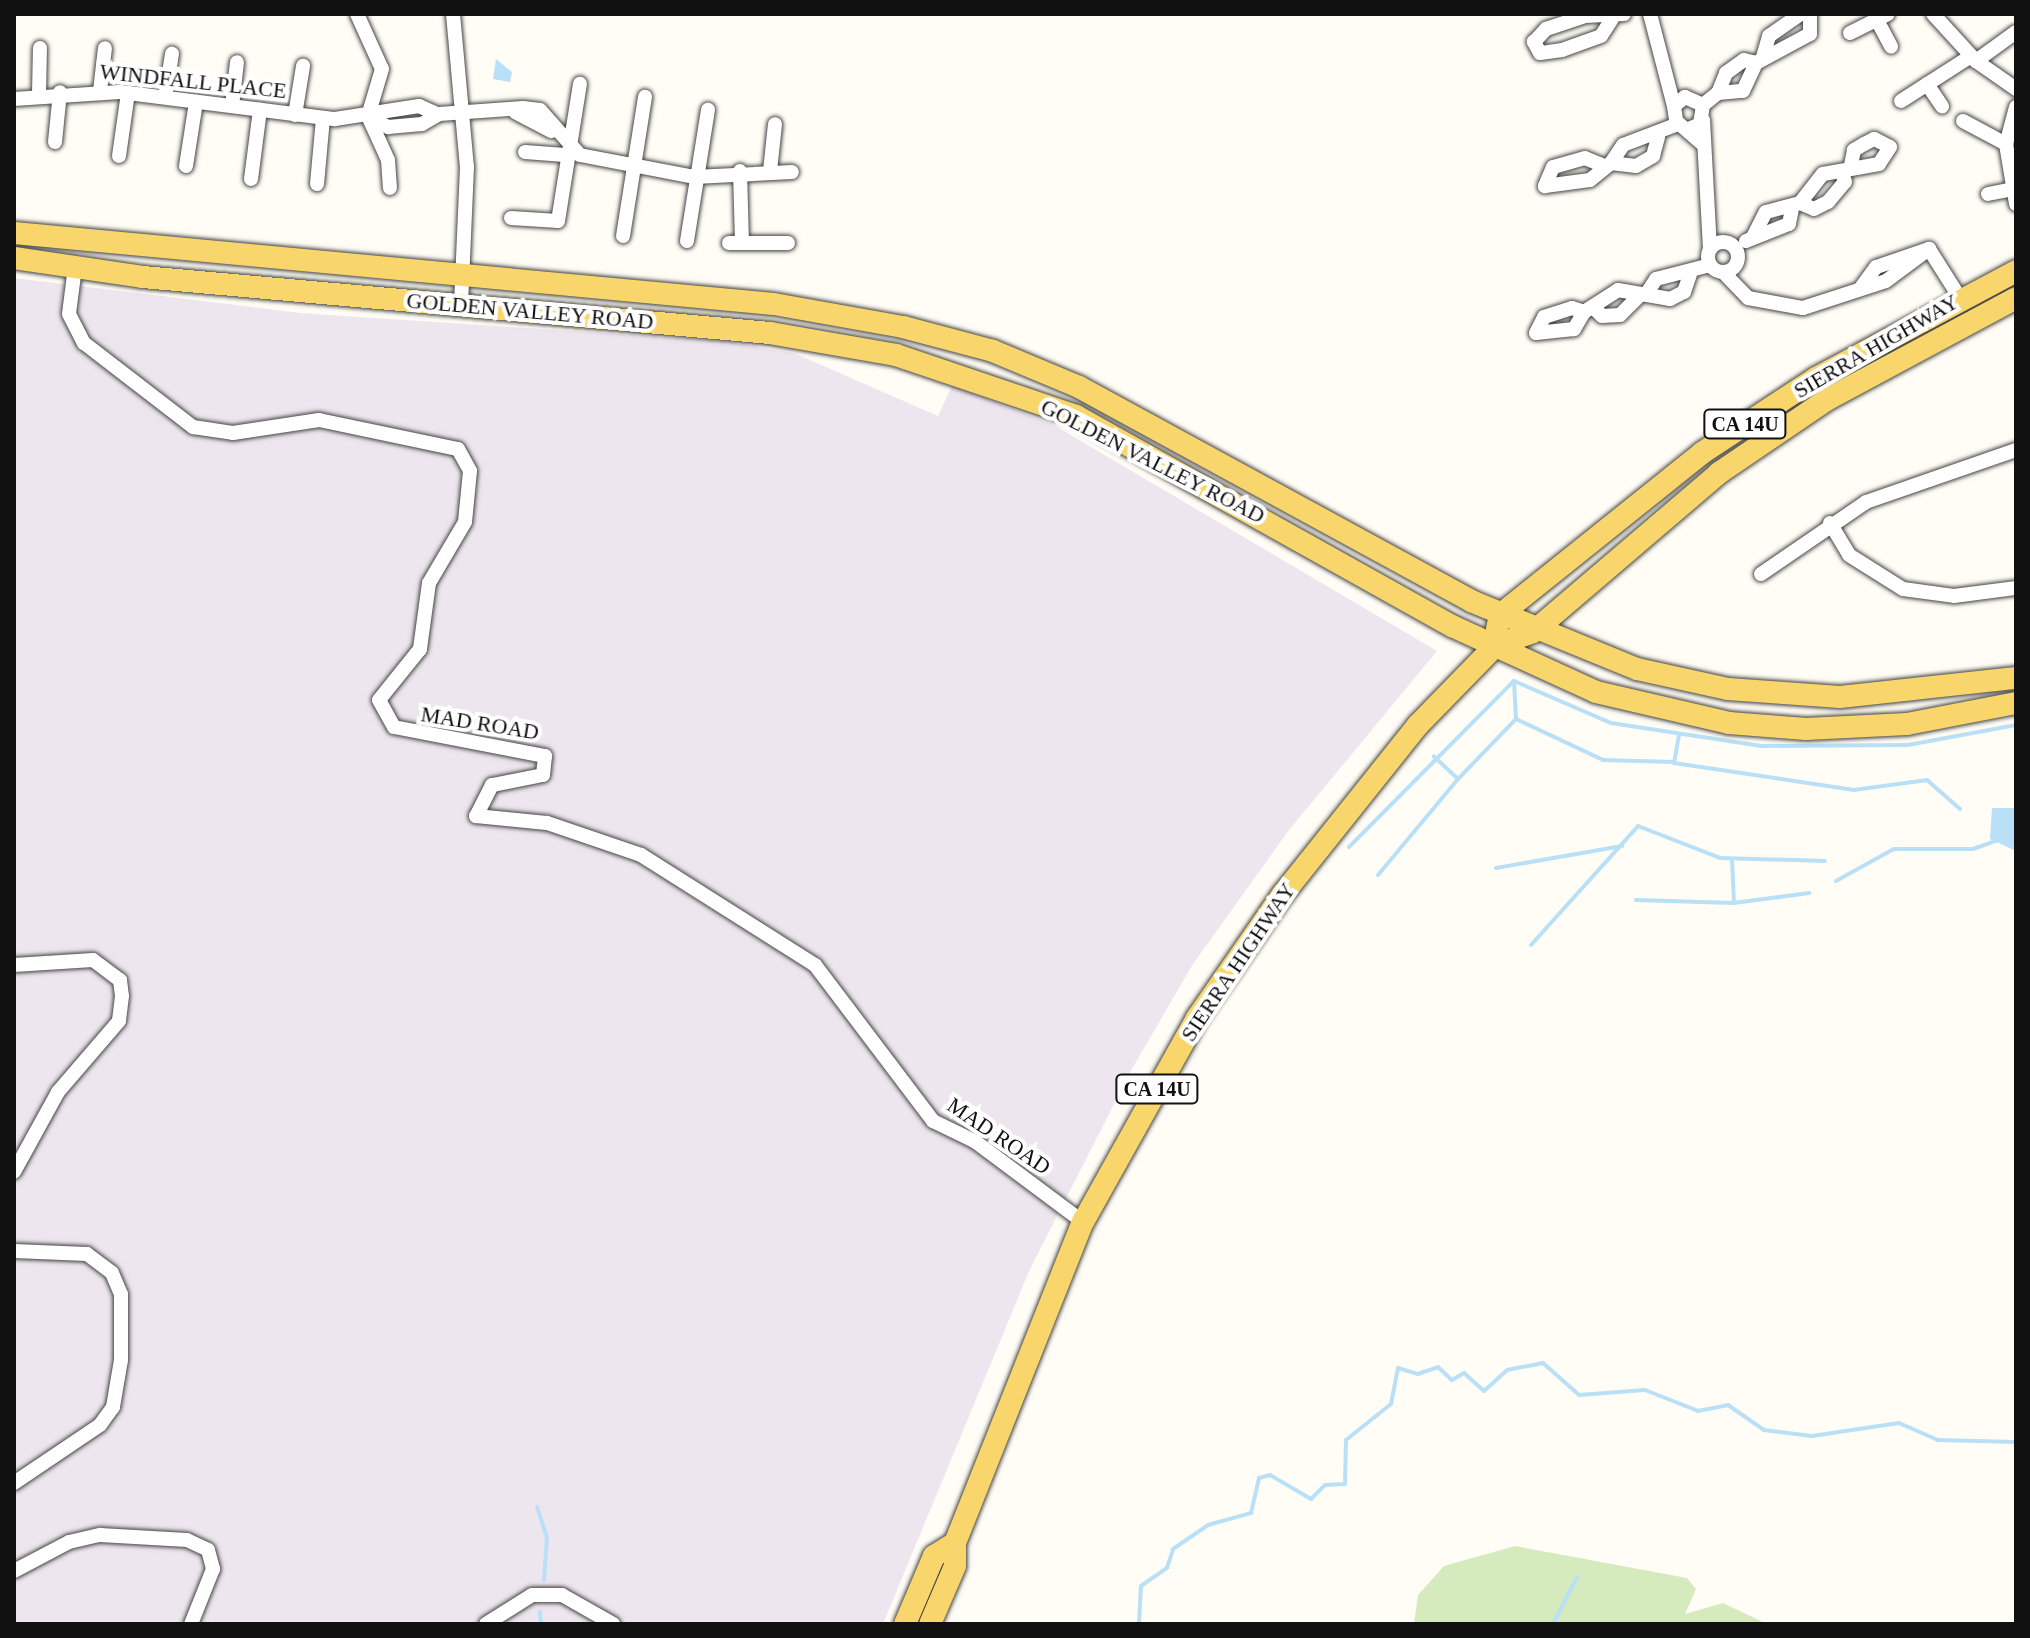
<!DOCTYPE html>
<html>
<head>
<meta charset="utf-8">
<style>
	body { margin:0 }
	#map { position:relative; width:2030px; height:1638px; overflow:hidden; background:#fffdf5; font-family:"Times New Roman",serif }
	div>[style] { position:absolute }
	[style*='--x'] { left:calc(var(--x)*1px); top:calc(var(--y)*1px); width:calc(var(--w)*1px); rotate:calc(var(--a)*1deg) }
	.industrial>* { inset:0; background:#eee6ef }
	.green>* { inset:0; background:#d5ebbd }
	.water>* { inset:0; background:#b9e0f7 }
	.stream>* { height:4px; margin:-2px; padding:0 2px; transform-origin:2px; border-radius:2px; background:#b9e0f7 }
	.roads { filter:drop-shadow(0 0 2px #444) drop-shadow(0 0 2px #444) }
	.minor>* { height:14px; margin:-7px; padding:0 7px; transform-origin:7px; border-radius:7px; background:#fff }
	.minor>.ring { margin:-7px; padding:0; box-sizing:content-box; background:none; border:14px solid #fff; border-radius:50% }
	.primary>* { height:22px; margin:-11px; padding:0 11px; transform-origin:11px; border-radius:11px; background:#f9d66b }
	span { translate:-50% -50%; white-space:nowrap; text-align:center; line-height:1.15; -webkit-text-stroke:8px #fff; paint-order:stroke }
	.shield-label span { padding:2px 6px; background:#fff; border:2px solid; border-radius:6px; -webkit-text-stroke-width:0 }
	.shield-label { font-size:20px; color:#111; font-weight:700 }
	.street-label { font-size:22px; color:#111 }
	.frame { position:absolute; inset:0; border:16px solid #111; pointer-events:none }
</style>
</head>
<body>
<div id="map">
	<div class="industrial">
		<i style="clip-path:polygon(14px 278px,300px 313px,721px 341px,794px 353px,938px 416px,952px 386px,1052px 424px,1437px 651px,1289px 830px,1193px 964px,1133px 1067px,1030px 1269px,883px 1624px,14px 1624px)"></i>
	</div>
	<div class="green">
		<i style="clip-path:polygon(1515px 1546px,1687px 1578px,1696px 1589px,1685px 1614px,1723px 1603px,1767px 1624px,1414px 1624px,1418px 1595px,1444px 1566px)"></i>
	</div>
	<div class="water">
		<i style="clip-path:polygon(496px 59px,512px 72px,510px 82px,493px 79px)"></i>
		<i style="clip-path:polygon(1992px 808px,2016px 808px,2016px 851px,1990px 839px)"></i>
	</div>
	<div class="stream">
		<i style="--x:1514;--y:681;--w:38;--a:87"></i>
		<i style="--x:1516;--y:719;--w:96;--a:25.2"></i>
		<i style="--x:1603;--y:760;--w:71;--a:1.6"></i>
		<i style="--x:1679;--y:735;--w:28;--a:100"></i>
		<i style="--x:1674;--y:763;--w:182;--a:8.5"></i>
		<i style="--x:1854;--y:790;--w:74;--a:-7.8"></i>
		<i style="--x:1927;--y:780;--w:44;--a:41.3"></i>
		<i style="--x:1458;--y:779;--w:83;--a:-46"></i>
		<i style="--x:1349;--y:847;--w:234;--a:-45.2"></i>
		<i style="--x:1514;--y:681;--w:106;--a:23.4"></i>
		<i style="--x:1611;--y:723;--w:152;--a:8.7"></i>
		<i style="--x:1761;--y:746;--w:147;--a:-0.4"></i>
		<i style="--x:1908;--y:745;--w:110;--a:-10.5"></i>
		<i style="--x:1496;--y:868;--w:128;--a:-9.9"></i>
		<i style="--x:1378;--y:875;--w:125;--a:-50.2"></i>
		<i style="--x:1458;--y:779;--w:33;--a:-137"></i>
		<i style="--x:1836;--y:881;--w:66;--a:-28.9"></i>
		<i style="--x:1894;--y:849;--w:79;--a:0"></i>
		<i style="--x:1973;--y:849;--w:27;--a:-20"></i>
		<i style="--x:1636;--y:900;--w:98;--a:1.8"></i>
		<i style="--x:1734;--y:903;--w:44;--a:-92.6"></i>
		<i style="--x:1734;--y:903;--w:76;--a:-7.6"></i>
		<i style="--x:1531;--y:945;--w:160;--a:-48"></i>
		<i style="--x:1638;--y:826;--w:88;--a:21.3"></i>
		<i style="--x:1720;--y:858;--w:105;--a:1.6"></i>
		<i style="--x:537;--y:1507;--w:32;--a:72"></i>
		<i style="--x:547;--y:1537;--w:43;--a:94"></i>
		<i style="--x:540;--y:1612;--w:12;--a:85"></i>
		<i style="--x:1139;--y:1624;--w:38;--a:-87"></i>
		<i style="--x:1141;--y:1586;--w:32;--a:-35"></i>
		<i style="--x:1167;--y:1568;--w:20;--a:-72"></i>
		<i style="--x:1173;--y:1549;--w:42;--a:-34.4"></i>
		<i style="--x:1208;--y:1525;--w:45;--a:-15.6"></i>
		<i style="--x:1251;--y:1513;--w:36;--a:-77"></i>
		<i style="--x:1259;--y:1478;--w:11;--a:-15"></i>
		<i style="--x:1270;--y:1475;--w:48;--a:30.3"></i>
		<i style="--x:1311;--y:1499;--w:20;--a:-45"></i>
		<i style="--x:1325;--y:1485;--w:20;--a:-3"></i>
		<i style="--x:1345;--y:1484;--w:44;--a:-88.7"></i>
		<i style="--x:1346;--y:1440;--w:58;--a:-38.7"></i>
		<i style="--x:1391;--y:1404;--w:37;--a:-79"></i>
		<i style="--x:1398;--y:1368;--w:21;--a:17"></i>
		<i style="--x:1418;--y:1374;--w:21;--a:-19"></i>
		<i style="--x:1438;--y:1367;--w:19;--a:43"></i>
		<i style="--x:1452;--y:1380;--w:14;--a:-30"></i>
		<i style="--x:1464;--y:1373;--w:27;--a:42"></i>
		<i style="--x:1484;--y:1391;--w:31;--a:-42"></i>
		<i style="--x:1507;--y:1370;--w:37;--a:-11"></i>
		<i style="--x:1543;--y:1363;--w:48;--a:41.6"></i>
		<i style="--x:1579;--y:1395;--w:66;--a:-4.3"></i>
		<i style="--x:1645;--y:1390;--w:57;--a:21.6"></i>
		<i style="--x:1698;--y:1411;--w:31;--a:-11"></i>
		<i style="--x:1728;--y:1405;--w:44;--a:34.8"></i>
		<i style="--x:1764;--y:1430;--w:48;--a:7.1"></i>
		<i style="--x:1812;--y:1436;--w:88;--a:-8.5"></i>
		<i style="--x:1899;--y:1423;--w:43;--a:23.6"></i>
		<i style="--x:1938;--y:1440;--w:78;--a:1.5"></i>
		<i style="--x:1553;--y:1624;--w:53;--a:-62.9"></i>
	</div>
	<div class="roads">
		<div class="minor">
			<i style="--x:357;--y:14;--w:60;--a:65.6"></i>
			<i style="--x:382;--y:69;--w:49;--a:106.6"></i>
			<i style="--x:368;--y:116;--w:48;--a:65.6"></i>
			<i style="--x:388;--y:160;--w:28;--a:86"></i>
			<i style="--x:453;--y:14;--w:154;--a:84.8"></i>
			<i style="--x:467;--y:167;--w:137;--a:92.5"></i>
			<i style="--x:1650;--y:14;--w:95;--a:75.4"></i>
			<i style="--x:1933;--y:14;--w:64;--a:47.5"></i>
			<i style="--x:1976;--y:61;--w:49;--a:35"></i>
			<i style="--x:1612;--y:19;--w:20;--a:123"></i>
			<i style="--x:1601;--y:36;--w:41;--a:160.3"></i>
			<i style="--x:1562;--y:50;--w:22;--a:172"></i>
			<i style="--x:1540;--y:53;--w:13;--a:-119"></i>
			<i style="--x:1534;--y:42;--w:18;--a:-47"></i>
			<i style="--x:1546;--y:29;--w:41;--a:-18.4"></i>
			<i style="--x:1585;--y:16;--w:39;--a:-3"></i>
			<i style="--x:1877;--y:20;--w:30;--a:62"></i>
			<i style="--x:1850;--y:33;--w:42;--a:-26.6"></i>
			<i style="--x:1763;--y:57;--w:22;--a:-74"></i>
			<i style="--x:1769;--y:36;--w:38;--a:-35"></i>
			<i style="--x:1976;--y:61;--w:49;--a:-35.9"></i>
			<i style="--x:1927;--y:84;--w:27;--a:56"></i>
			<i style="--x:100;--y:91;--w:43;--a:-83.4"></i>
			<i style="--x:1718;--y:93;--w:22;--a:-68"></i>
			<i style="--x:1726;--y:73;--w:22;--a:-36"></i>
			<i style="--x:1744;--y:60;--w:12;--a:14"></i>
			<i style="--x:39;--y:94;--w:46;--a:-88.8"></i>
			<i style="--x:165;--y:97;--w:44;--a:-80.8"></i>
			<i style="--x:14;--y:99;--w:106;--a:-3.8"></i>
			<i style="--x:120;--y:92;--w:217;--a:7.2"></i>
			<i style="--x:335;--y:119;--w:85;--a:-8.8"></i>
			<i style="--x:419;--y:106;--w:20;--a:24"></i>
			<i style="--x:1901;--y:101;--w:83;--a:-32.7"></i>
			<i style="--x:1703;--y:105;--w:19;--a:-39"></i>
			<i style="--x:1718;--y:93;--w:25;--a:-5"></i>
			<i style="--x:1743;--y:91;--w:31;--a:-65"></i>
			<i style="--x:1756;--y:63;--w:61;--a:-28.2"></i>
			<i style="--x:1810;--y:34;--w:20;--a:-90"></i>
			<i style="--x:232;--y:106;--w:44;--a:-83.5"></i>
			<i style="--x:2016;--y:107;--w:38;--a:105"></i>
			<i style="--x:2006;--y:144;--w:61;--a:80.5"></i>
			<i style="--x:515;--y:112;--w:41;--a:27.8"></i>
			<i style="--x:295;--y:115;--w:50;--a:-80.7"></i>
			<i style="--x:368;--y:116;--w:23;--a:29"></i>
			<i style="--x:388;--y:127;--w:34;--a:-5"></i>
			<i style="--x:422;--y:124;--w:20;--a:-30"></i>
			<i style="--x:439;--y:114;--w:84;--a:-4.1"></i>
			<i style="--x:523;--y:108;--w:17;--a:7"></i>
			<i style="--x:540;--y:110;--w:60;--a:48.4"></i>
			<i style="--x:580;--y:155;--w:116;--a:10.9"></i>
			<i style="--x:694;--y:177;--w:98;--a:-2.9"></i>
			<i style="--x:1703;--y:120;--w:128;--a:86.9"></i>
			<i style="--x:1963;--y:121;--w:49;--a:28.1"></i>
			<i style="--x:1689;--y:129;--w:12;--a:-24"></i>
			<i style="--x:1700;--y:124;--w:19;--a:-81"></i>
			<i style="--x:1703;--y:105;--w:20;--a:-156"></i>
			<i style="--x:1685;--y:97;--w:14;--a:141"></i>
			<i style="--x:1674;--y:106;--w:15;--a:82"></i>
			<i style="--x:1676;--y:121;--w:37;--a:41"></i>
			<i style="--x:55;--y:142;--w:50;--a:-84.3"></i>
			<i style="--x:525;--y:152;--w:40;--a:4.3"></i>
			<i style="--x:119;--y:156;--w:64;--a:-81.9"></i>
			<i style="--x:1611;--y:163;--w:22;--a:-56"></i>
			<i style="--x:1623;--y:145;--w:59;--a:-20.9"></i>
			<i style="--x:1602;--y:165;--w:18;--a:-158"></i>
			<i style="--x:1585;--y:158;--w:33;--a:164"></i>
			<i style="--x:1553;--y:167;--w:21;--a:113"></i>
			<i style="--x:1545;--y:186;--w:45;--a:-7.6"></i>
			<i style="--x:1590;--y:180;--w:27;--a:-39"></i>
			<i style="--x:1611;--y:163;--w:25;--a:7"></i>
			<i style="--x:1636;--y:166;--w:20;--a:-30"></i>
			<i style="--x:1653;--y:156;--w:20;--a:-75"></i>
			<i style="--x:186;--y:166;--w:65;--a:-81.1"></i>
			<i style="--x:740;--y:171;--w:71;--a:88.4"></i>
			<i style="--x:770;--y:171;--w:47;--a:-83.9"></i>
			<i style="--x:251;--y:179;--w:70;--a:-82.6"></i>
			<i style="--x:317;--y:184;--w:66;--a:-84.8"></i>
			<i style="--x:1988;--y:194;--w:25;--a:-11"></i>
			<i style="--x:1800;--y:203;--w:15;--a:23"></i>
			<i style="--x:1814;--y:209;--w:16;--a:-27"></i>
			<i style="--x:1828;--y:202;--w:26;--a:-50"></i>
			<i style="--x:1845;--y:182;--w:9;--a:-108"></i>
			<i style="--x:511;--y:218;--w:47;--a:3.7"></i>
			<i style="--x:558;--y:221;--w:139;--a:-80.9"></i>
			<i style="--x:623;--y:236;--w:141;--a:-81"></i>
			<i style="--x:1753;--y:237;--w:28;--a:-63"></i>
			<i style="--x:1766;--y:212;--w:35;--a:-15"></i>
			<i style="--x:1800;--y:203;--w:37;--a:-52"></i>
			<i style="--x:1823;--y:174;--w:57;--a:-10.1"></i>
			<i style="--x:1879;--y:164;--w:20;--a:-57"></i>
			<i style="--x:1890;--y:147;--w:18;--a:-153"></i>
			<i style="--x:1874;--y:139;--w:11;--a:153"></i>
			<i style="--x:1864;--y:144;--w:12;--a:149"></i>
			<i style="--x:1854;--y:150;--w:16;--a:101"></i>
			<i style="--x:687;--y:241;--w:133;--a:-80.9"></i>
			<i style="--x:1746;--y:241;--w:46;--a:-21.6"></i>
			<i style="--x:1789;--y:224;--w:16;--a:-79"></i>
			<i class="ring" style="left:1708px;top:242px;width:16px;height:16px"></i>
			<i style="--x:729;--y:243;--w:59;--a:0"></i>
			<i style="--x:1929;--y:249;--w:58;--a:57.7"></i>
			<i style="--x:75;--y:267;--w:47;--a:97.3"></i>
			<i style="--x:69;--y:314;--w:33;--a:63"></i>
			<i style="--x:84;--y:343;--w:138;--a:37.6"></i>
			<i style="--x:193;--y:427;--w:40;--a:8.5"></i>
			<i style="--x:233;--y:433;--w:87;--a:-8.6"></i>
			<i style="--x:319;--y:420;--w:142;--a:11.8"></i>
			<i style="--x:458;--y:449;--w:25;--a:61"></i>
			<i style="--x:470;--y:471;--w:51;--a:95.6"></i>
			<i style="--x:465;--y:522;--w:71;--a:120.5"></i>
			<i style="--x:429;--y:583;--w:67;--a:97.8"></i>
			<i style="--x:420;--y:649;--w:65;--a:128.8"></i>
			<i style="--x:379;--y:700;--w:31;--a:61"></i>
			<i style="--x:394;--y:727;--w:154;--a:10.9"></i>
			<i style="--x:545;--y:756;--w:19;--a:96"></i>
			<i style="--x:543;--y:775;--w:52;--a:168.9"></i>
			<i style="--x:492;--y:785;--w:35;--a:117"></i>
			<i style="--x:476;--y:816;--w:71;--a:5.6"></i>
			<i style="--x:547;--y:823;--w:99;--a:18.8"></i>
			<i style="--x:641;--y:855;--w:206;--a:32.3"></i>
			<i style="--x:815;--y:965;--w:196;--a:52.9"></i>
			<i style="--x:933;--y:1121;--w:48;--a:26"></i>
			<i style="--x:976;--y:1142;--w:134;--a:36.8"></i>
			<i style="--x:1723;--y:272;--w:36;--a:46"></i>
			<i style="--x:1748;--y:298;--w:56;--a:10.3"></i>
			<i style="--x:1803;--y:308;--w:87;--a:-18"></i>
			<i style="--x:1886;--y:281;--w:54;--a:-36.7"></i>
			<i style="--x:1929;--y:249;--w:56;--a:161.2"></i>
			<i style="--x:1876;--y:267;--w:27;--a:126"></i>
			<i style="--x:1647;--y:293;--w:17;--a:-57"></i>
			<i style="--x:1656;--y:279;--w:56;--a:-14.5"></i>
			<i style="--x:1594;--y:308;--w:11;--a:45"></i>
			<i style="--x:1602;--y:316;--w:18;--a:-3"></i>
			<i style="--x:1620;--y:315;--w:28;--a:-45"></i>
			<i style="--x:1584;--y:312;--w:20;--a:120"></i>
			<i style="--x:1574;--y:329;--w:38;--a:174"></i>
			<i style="--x:1536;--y:333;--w:18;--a:-63"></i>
			<i style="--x:1544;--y:317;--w:29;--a:-18"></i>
			<i style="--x:1572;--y:308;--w:13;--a:18"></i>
			<i style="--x:1584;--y:312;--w:40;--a:-32.9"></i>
			<i style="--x:1618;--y:290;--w:53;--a:9.8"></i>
			<i style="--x:1670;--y:299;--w:16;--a:-27"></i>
			<i style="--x:1684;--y:292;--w:18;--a:-71"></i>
			<i style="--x:1830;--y:523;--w:37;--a:59"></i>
			<i style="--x:1849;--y:555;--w:64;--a:32.2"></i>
			<i style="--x:1903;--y:589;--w:51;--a:7.8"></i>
			<i style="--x:1954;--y:596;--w:63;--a:-7.4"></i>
			<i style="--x:1761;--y:574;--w:127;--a:-34.4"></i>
			<i style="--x:1866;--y:502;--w:159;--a:-19.1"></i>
			<i style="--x:14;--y:965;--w:79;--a:-3.6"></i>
			<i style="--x:93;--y:960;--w:34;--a:37"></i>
			<i style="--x:120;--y:980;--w:16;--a:83"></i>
			<i style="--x:122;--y:996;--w:25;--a:97"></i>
			<i style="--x:119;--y:1021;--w:94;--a:130.7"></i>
			<i style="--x:58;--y:1092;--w:91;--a:118.8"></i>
			<i style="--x:14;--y:1251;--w:73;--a:2.4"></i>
			<i style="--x:87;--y:1254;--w:31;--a:37"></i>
			<i style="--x:112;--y:1273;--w:23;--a:67"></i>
			<i style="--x:121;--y:1294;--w:66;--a:90"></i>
			<i style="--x:121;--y:1360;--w:48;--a:99.7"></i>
			<i style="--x:113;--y:1407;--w:22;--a:126"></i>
			<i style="--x:100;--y:1425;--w:104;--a:146"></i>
			<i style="--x:14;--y:1571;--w:62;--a:-27.8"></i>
			<i style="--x:69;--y:1542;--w:32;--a:-13"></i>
			<i style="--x:100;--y:1535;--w:87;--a:3.3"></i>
			<i style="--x:187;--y:1540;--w:23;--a:25"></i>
			<i style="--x:208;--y:1550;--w:20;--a:75"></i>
			<i style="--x:213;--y:1569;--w:59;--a:111.8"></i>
			<i style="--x:486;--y:1624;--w:54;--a:-32.2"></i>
			<i style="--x:532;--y:1595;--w:30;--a:0"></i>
			<i style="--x:562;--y:1595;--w:59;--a:29.6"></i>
		</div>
		<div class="primary">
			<i style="--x:14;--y:233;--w:763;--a:5.34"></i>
			<i style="--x:774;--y:304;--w:131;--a:10.1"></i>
			<i style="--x:903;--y:327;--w:93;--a:14.9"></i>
			<i style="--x:993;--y:351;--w:93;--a:22.7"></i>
			<i style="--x:1079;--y:387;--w:447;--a:28.6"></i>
			<i style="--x:1471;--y:601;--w:179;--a:22.3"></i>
			<i style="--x:1637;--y:669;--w:93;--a:12.4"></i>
			<i style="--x:1728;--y:689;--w:112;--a:4.1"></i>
			<i style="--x:1840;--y:697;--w:177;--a:-6.2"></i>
			<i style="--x:14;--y:258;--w:130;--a:8.4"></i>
			<i style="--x:143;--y:277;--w:629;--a:5.1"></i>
			<i style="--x:770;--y:333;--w:128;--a:9.9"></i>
			<i style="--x:896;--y:355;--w:190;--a:18.7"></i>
			<i style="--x:1076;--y:416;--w:431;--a:29.2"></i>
			<i style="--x:1452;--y:626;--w:158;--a:24.6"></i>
			<i style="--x:1596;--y:692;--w:137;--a:13.1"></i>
			<i style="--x:1729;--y:723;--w:77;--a:4.5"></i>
			<i style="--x:1806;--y:729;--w:101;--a:-2.8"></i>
			<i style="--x:1907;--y:724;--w:111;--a:-10.9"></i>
			<i style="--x:1497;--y:629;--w:14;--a:-78"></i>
			<i style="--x:1500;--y:615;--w:259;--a:-38.7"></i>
			<i style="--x:1702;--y:453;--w:136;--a:-33.3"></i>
			<i style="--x:1816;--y:378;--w:227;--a:-28.1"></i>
			<i style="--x:905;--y:1624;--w:74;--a:-66.9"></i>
			<i style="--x:934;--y:1556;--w:25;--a:-32"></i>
			<i style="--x:930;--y:1624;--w:63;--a:-66.7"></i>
			<i style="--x:955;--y:1566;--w:23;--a:-90"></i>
			<i style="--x:955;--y:1543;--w:346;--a:-68.3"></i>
			<i style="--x:1083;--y:1222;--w:234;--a:-60.8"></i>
			<i style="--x:1197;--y:1018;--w:151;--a:-55.3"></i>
			<i style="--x:1283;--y:894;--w:216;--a:-51.4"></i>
			<i style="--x:1418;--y:725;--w:110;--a:-45.7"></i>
			<i style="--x:1495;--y:646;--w:40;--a:-20.2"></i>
			<i style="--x:1533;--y:632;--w:245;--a:-40.5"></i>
			<i style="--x:1719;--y:473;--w:132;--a:-34.2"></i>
			<i style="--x:1828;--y:399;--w:213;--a:-28.2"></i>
		</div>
	</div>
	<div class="shield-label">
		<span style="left:1745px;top:424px">CA 14U</span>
		<span style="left:1157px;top:1089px">CA 14U</span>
	</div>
	<div class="street-label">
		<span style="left:193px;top:81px;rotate:6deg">WINDFALL PLACE</span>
		<span style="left:530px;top:311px;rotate:5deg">GOLDEN VALLEY ROAD</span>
		<span style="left:1876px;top:346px;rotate:-30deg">SIERRA HIGHWAY</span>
		<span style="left:1153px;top:461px;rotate:27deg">GOLDEN VALLEY ROAD</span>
		<span style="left:480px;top:723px;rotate:9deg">MAD ROAD</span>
		<span style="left:1238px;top:962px;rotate:-56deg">SIERRA HIGHWAY</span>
		<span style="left:999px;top:1136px;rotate:34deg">MAD ROAD</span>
	</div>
	<div class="frame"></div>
</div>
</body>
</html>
